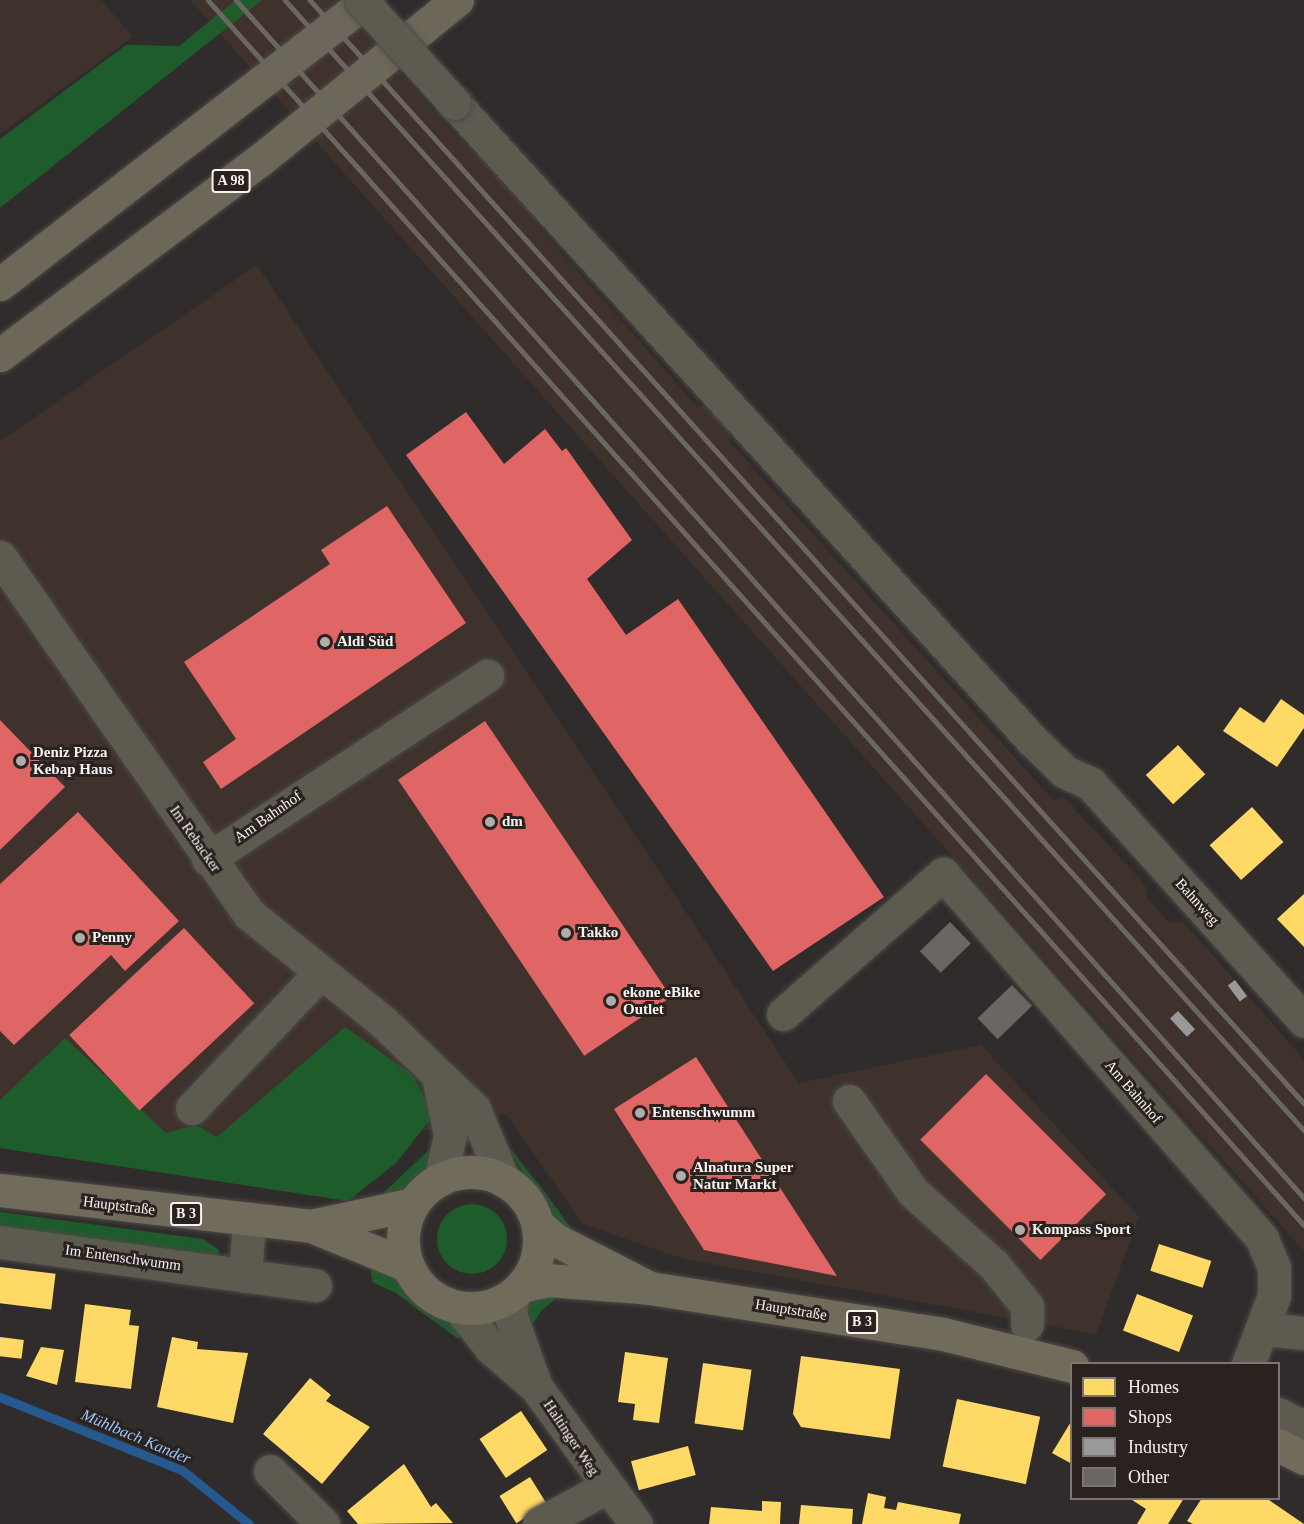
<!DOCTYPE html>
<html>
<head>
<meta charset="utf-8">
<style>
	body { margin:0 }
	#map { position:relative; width:1304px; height:1524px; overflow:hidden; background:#302c2b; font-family:"Times New Roman",serif }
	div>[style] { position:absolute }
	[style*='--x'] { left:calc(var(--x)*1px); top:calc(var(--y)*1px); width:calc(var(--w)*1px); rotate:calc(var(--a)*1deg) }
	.built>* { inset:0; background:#3f322d }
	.green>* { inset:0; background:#1e5c2c }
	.round { border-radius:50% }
	.homes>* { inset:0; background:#ffd966; transform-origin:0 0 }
	.shops>* { inset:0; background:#e06666; transform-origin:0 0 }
	.industry>* { inset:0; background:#999; transform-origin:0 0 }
	.stream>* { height:9px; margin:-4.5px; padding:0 4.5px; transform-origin:4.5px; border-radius:4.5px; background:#275991 }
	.building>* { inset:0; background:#696664; transform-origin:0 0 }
	.roads { filter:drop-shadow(0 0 2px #4b4947) drop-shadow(0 0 2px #4b4947) }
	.minor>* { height:33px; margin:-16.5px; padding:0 16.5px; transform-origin:16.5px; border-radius:16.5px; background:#5d5a50 }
	.major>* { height:33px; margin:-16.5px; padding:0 16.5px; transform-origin:16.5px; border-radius:16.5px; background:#706b5b }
	.major>.ring { margin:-16.5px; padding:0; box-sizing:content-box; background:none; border:33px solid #706b5b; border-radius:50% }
	.highway>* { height:33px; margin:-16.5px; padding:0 16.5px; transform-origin:16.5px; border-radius:16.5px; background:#6c6758 }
	.rail>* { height:4.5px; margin:-2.25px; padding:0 2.25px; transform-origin:2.25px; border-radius:2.25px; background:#6a6760 }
	.bridges { filter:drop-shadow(0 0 2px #4b4947) drop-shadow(0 0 2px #4b4947) }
	.minor-bridge>* { height:33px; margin:-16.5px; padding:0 16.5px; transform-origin:16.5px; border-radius:16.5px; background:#5d5a50 }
	.dots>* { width:16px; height:16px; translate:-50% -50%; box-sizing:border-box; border:3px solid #29221f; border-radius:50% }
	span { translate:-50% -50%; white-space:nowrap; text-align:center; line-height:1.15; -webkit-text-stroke:6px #29221f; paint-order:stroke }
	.shield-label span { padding:2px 4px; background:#29221f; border:2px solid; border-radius:4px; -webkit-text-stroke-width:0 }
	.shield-label { font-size:14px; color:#f8f2f0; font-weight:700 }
	.poi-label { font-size:15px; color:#f8f2f0; font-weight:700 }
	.left { translate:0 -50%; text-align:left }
	.street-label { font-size:15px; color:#f8f2f0 }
	.water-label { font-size:16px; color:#9cc7fc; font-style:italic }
	.legend { position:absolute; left:1070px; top:1362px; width:210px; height:138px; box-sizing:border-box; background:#29221f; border:2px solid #7c7573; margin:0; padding:8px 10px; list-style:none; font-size:18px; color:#f8f2f0 }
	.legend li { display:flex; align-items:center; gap:12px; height:30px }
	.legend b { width:30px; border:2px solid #7c7573 }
</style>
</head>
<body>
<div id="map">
	<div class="built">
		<i style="clip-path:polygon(0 0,101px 0,133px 37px,0 134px)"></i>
		<i style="clip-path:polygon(190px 0,338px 0,452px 132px,539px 213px,536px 224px,697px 406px,706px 406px,732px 435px,730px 442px,1054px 801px,1062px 796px,1143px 882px,1148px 899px,1169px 923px,1183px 922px,1235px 980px,1304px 1060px,1304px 1251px)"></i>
		<i style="clip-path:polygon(257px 265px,799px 1083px,981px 1045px,1139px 1217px,1096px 1334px,684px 1259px,583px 1224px,506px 1114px,417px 1132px,359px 1184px,355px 1198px,0 1144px,0 441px)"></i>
	</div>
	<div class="green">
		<i style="clip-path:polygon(236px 0,262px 0,0 208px,0 139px,126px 45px,179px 46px)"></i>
		<i style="clip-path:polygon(345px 1027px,413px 1075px,433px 1116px,396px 1163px,348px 1201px,0 1148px,0 1100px,65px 1038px,166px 1133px,196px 1125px,217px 1137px)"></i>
		<i style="clip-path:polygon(501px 1137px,547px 1195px,576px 1235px,557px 1226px)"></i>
		<i style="clip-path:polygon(436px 1143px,429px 1167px,398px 1194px,374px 1202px)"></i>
		<i class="round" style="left:437px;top:1204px;width:70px;height:70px"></i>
		<i style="clip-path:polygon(0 1212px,203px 1239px,219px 1250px,219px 1262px,0 1233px)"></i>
		<i style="clip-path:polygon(370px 1260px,388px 1268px,416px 1302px,466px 1332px,458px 1339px,396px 1293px,372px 1282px)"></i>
		<i style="clip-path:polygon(562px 1294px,542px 1310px,531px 1326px,522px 1310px,532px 1301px)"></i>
	</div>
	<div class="homes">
		<i style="clip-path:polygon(1281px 699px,1304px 715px,1304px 728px,1277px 767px,1223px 731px,1240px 707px,1264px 723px)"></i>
		<i style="left:1178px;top:745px;width:40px;height:44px;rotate:47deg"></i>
		<i style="left:1252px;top:807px;width:47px;height:57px;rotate:48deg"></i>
		<i style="clip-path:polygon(1304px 894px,1304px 947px,1277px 919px)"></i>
		<i style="left:1159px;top:1244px;width:55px;height:28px;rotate:18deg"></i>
		<i style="left:0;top:1267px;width:56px;height:36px;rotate:7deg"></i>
		<i style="left:1137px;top:1294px;width:60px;height:39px;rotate:21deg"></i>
		<i style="clip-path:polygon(85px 1304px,131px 1310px,129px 1325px,139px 1326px,131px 1389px,75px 1382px)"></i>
		<i style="left:0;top:1337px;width:24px;height:19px;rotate:7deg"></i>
		<i style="clip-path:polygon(172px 1337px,198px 1342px,197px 1349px,248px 1353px,233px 1423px,157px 1407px)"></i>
		<i style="clip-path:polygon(41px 1347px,64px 1350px,57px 1385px,26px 1376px)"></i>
		<i style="clip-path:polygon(625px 1352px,668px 1358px,659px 1423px,633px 1420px,635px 1404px,618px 1402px)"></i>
		<i style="clip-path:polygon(801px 1356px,900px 1369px,890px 1439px,801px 1427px,793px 1414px)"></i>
		<i style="left:703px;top:1363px;width:49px;height:61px;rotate:8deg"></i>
		<i style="clip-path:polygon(310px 1378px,331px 1395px,326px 1401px,370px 1427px,322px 1484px,263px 1434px)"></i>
		<i style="left:957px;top:1399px;width:85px;height:69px;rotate:12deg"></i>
		<i style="left:521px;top:1411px;width:47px;height:50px;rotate:56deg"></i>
		<i style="clip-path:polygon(1072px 1420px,1072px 1464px,1052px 1453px)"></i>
		<i style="left:688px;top:1446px;width:30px;height:59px;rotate:75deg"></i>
		<i style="clip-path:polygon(404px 1464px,431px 1507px,436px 1503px,453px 1523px,358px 1524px,347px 1511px)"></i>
		<i style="left:530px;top:1477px;width:32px;height:36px;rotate:58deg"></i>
		<i style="clip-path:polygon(868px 1493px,886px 1497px,884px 1508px,896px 1510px,898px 1502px,961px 1514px,959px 1524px,862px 1524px)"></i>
		<i style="clip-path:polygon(1129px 1498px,1184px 1498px,1168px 1524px,1137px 1524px,1146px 1509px)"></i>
		<i style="clip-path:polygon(1202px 1498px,1266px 1498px,1304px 1524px,1193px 1524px,1187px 1521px)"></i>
		<i style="clip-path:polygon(762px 1501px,781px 1502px,780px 1524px,709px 1524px,711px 1507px,762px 1511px)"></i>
		<i style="clip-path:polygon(801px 1505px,853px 1509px,852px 1524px,799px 1524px)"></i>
	</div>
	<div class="shops">
		<i style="clip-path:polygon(466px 412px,504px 464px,545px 429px,562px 451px,566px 448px,632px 540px,587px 579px,626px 635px,678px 599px,884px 897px,773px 971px,406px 455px)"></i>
		<i style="clip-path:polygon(387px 506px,466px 623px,221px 789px,203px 762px,236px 739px,184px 662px,330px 564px,321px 550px)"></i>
		<i style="clip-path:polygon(0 720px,65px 787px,0 850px)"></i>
		<i style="left:485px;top:721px;width:333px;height:105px;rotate:56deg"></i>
		<i style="clip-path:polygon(78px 812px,179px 921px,125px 971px,111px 955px,14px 1045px,0 1031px,0 884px)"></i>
		<i style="left:184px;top:928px;width:103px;height:157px;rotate:47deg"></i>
		<i style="clip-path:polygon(696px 1057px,728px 1107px,837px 1276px,704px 1250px,614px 1109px)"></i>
		<i style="left:986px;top:1074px;width:170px;height:93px;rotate:45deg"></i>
	</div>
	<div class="industry">
		<i style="left:1235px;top:980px;width:20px;height:9px;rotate:53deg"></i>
		<i style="left:1178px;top:1011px;width:25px;height:11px;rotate:47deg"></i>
	</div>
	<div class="stream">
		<i style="--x:0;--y:1397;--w:196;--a:21.9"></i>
		<i style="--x:182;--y:1470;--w:86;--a:38.9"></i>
	</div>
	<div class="building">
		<i style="left:950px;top:922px;width:30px;height:42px;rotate:46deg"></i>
		<i style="left:1012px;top:985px;width:29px;height:48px;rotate:46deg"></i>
	</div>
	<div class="roads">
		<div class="minor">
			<i style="--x:454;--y:103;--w:859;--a:47.78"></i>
			<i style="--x:1031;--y:739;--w:47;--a:44.1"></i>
			<i style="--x:1065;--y:772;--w:27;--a:24"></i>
			<i style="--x:1090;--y:783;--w:320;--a:48"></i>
			<i style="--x:0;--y:557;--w:435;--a:55.1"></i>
			<i style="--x:249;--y:914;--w:171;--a:38.8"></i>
			<i style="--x:382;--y:1021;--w:127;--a:43.7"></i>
			<i style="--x:474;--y:1109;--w:78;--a:67.4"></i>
			<i style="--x:208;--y:859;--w:334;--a:-33.3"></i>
			<i style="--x:783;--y:1014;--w:213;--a:-41.2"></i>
			<i style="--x:943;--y:874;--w:485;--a:48.8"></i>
			<i style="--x:1262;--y:1239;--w:30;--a:67"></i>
			<i style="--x:1274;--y:1267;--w:29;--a:90"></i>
			<i style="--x:1274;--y:1296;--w:73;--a:110.9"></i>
			<i style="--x:438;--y:1076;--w:60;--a:78.5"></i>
			<i style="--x:450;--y:1135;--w:46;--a:102.5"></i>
			<i style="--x:849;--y:1101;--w:111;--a:54.9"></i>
			<i style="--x:913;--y:1192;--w:109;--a:42"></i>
			<i style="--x:994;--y:1265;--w:53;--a:51.2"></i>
			<i style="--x:1027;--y:1306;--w:18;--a:90"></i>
			<i style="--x:192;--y:1108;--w:187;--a:-46.5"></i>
			<i style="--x:0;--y:1242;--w:318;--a:7.8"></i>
			<i style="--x:245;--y:1276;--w:55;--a:-85.8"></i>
			<i style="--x:513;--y:1294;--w:20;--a:99"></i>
			<i style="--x:510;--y:1314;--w:77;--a:70.4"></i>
			<i style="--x:536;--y:1387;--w:170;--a:53.9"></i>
			<i style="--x:459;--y:1308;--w:51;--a:51.3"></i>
			<i style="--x:491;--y:1348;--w:58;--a:40.8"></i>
			<i style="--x:1264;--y:1329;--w:40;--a:5.7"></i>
			<i style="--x:1278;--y:1414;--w:29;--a:27"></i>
			<i style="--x:270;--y:1471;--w:75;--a:45"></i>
			<i style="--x:539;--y:1524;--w:75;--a:-28.6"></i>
		</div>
		<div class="major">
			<i class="ring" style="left:403px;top:1172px;width:103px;height:103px"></i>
			<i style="--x:0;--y:1190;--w:313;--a:6.6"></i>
			<i style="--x:311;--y:1226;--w:104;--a:22.1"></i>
			<i style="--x:537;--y:1224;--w:23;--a:41"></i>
			<i style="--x:554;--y:1239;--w:103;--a:27.1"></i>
			<i style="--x:311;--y:1226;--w:104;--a:-12.2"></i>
			<i style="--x:522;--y:1286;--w:26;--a:-13"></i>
			<i style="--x:547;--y:1280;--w:103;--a:4.4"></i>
			<i style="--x:650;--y:1288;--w:297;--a:8.9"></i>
			<i style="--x:943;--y:1334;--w:133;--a:13.9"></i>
			<i style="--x:1278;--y:1445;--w:29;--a:27"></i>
		</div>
		<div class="highway">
			<i style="--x:0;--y:284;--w:465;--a:-37.7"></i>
			<i style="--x:0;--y:355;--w:325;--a:-36.9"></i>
			<i style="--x:260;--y:160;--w:254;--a:-39.1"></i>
		</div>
	</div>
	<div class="rail">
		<i style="--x:208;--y:0;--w:1644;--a:48.18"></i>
		<i style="--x:236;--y:0;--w:1605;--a:48.28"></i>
		<i style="--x:285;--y:0;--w:1522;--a:47.96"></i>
		<i style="--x:310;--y:0;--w:1485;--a:47.98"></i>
	</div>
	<div class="bridges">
		<div class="minor-bridge">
			<i style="--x:361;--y:0;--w:139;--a:47.9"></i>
		</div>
	</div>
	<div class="dots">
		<i style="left:325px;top:642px;background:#b2adab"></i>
		<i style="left:21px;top:761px;background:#b2adab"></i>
		<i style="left:490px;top:822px;background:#b2adab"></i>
		<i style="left:566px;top:933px;background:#b2adab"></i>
		<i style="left:80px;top:938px;background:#b2adab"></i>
		<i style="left:611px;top:1001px;background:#b2adab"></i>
		<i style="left:640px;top:1113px;background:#b2adab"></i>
		<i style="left:681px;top:1176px;background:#b2adab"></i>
		<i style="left:1020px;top:1230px;background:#b2adab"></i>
	</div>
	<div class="shield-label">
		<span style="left:231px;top:181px">A 98</span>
		<span style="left:186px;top:1214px">B 3</span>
		<span style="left:862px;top:1322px">B 3</span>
	</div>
	<div class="poi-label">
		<span class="left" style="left:337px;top:642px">Aldi Süd</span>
		<span class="left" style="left:33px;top:761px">Deniz Pizza<br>Kebap Haus</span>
		<span class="left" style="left:502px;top:822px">dm</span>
		<span class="left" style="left:578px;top:933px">Takko</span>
		<span class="left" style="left:92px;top:938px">Penny</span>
		<span class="left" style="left:623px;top:1001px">ekone eBike<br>Outlet</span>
		<span class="left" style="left:652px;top:1113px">Entenschwumm</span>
		<span class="left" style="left:693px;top:1176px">Alnatura Super<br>Natur Markt</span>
		<span class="left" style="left:1032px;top:1230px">Kompass Sport</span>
	</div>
	<div class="street-label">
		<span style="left:268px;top:817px;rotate:-35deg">Am Bahnhof</span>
		<span style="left:195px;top:839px;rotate:55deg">Im Rebacker</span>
		<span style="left:1197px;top:902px;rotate:48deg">Bahnweg</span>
		<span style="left:1133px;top:1092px;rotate:49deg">Am Bahnhof</span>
		<span style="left:119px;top:1206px;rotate:7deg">Hauptstraße</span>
		<span style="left:123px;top:1258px;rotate:8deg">Im Entenschwumm</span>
		<span style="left:791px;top:1310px;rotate:9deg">Hauptstraße</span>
		<span style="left:571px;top:1438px;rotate:56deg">Haltinger Weg</span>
	</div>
	<div class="water-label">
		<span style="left:136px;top:1437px;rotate:23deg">Mühlbach Kander</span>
	</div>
	<ul class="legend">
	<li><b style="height:16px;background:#ffd966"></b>Homes</li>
	<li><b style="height:16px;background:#e06666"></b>Shops</li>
	<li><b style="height:16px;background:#999"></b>Industry</li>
	<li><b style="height:16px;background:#696664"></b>Other</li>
	</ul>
</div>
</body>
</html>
